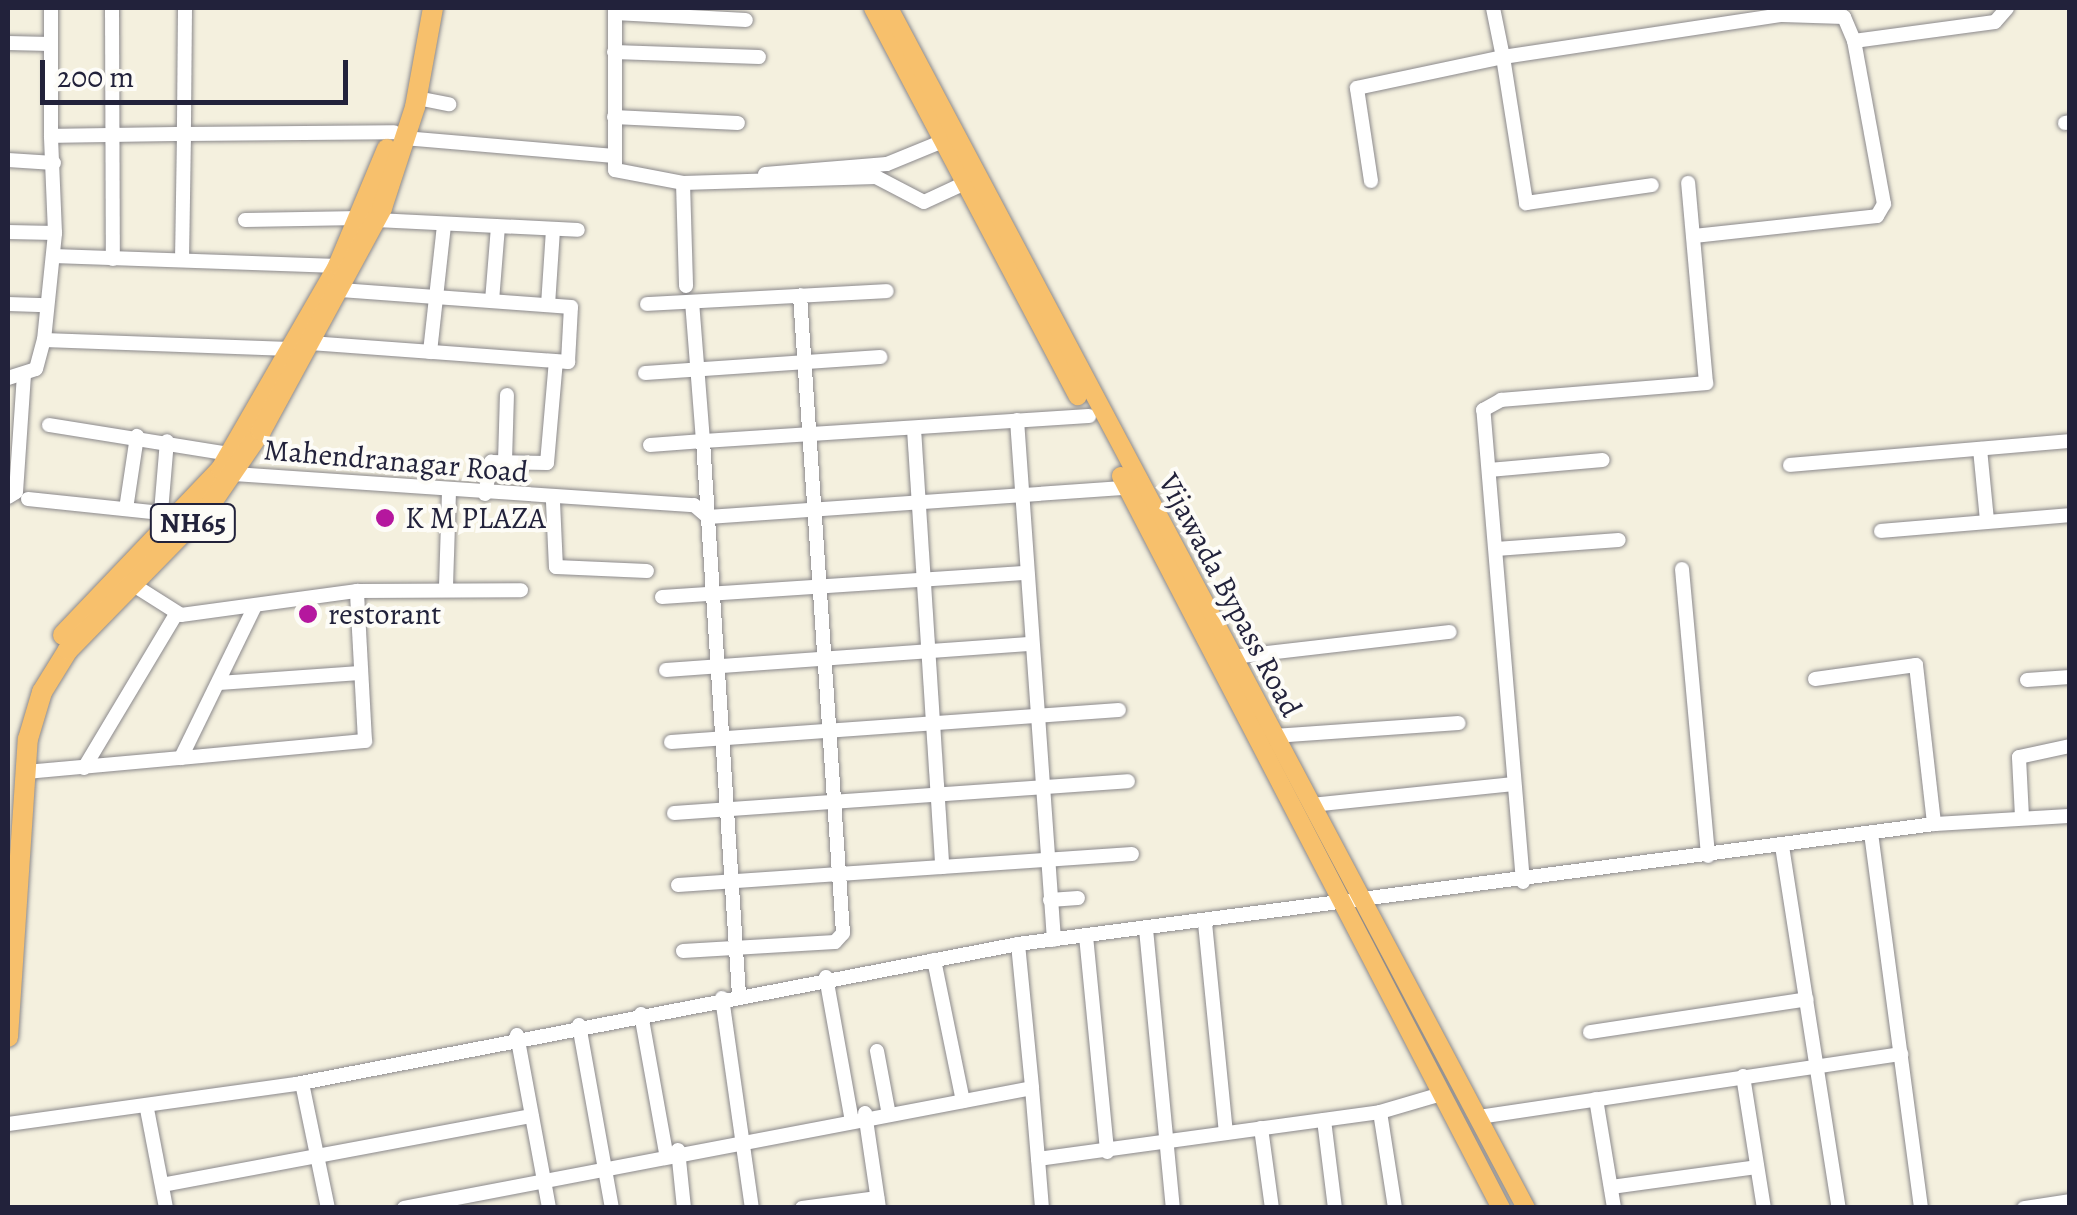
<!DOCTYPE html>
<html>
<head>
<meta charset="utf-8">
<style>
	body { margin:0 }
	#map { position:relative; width:2077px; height:1215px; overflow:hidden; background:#f4f0de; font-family:Alegreya,serif }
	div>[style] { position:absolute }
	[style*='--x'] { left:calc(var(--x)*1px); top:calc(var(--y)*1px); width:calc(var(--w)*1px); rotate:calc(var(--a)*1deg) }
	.roads { filter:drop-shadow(0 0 2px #8b898c) drop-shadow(0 0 2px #8b898c) }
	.minor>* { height:14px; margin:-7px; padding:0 7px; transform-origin:7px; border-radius:7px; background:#fff }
	.major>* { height:18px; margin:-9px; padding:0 9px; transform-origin:9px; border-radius:9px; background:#f7c06c }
	.highway>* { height:20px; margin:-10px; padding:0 10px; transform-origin:10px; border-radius:10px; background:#f7c06c }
	.dots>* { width:28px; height:28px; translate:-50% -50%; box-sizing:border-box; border:5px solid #fdfcf7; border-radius:50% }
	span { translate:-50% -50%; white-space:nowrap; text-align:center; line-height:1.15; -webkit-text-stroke:8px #fdfcf7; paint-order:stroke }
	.shield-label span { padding:2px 8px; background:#fdfcf7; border:2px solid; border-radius:8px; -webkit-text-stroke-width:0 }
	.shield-label { font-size:28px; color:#22223b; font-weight:700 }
	.street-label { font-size:30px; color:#22223b }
	.poi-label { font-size:30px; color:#22223b }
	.left { translate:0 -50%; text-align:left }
	.frame { position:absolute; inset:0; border:10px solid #22223b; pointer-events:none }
	.scale { position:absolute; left:40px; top:60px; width:308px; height:45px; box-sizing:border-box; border:5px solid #22223b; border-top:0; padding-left:12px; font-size:30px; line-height:35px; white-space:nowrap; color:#22223b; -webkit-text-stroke:8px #fdfcf7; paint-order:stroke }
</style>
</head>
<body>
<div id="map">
	<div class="roads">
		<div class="minor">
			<i style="--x:51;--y:8;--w:128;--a:90"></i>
			<i style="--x:112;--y:8;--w:251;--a:89.8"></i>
			<i style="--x:185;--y:8;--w:126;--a:90.5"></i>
			<i style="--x:184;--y:134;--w:210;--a:-0.5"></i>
			<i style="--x:615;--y:8;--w:162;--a:90"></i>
			<i style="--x:615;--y:170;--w:69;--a:10.8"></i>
			<i style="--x:683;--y:183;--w:103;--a:88.3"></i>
			<i style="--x:1493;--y:8;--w:50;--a:78.5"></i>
			<i style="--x:1503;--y:57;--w:282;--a:-8.6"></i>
			<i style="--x:1782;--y:15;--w:62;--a:1.8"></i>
			<i style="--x:1844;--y:17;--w:26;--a:67"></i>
			<i style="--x:615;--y:13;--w:131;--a:3.1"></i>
			<i style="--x:8;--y:43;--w:42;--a:1.4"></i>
			<i style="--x:614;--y:52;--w:145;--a:2"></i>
			<i style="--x:417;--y:98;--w:33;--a:11"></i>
			<i style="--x:614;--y:117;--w:124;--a:2.8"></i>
			<i style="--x:2065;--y:123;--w:5;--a:-11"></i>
			<i style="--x:405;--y:138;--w:209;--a:4.9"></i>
			<i style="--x:8;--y:160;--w:46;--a:3.7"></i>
			<i style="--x:765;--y:174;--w:122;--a:-4.7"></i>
			<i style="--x:887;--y:164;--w:61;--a:-22.3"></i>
			<i style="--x:1371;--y:181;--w:94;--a:-98.6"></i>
			<i style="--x:1357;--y:88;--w:149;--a:-12"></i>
			<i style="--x:1503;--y:57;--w:148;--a:81"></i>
			<i style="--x:1526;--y:203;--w:127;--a:-8.1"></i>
			<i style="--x:683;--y:183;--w:193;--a:-1.8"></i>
			<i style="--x:876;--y:177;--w:54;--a:27.5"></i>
			<i style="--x:924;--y:202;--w:45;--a:-24.9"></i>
			<i style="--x:245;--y:220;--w:116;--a:-1"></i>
			<i style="--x:376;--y:220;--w:202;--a:2.8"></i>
			<i style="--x:8;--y:232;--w:47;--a:1.2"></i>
			<i style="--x:1694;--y:236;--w:184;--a:-6.2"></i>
			<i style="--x:1877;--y:216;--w:14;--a:-60"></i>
			<i style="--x:1884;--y:204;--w:166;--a:-100.4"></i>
			<i style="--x:1854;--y:41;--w:142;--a:-7.7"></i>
			<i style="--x:1995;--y:22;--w:18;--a:-49"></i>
			<i style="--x:53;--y:256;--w:285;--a:2"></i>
			<i style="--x:492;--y:301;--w:74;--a:-85.4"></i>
			<i style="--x:8;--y:304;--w:38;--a:2"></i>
			<i style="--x:647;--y:304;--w:240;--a:-3.1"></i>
			<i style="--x:548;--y:305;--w:76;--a:-86.2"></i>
			<i style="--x:44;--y:340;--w:246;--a:2.1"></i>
			<i style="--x:310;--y:343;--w:259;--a:4.2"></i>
			<i style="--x:568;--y:362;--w:55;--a:-86.9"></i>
			<i style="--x:571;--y:307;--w:231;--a:-175.8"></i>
			<i style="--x:430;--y:352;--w:128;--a:-83.7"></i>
			<i style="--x:645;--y:373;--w:236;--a:-3.9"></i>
			<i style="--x:8;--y:378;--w:29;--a:-18"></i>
			<i style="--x:36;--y:369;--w:30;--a:-75"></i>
			<i style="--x:44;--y:340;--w:108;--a:-84.1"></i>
			<i style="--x:55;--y:233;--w:97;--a:-92.4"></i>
			<i style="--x:51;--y:136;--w:133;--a:-0.9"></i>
			<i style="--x:184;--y:134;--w:126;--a:90.9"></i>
			<i style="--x:1017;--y:420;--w:521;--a:85.93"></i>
			<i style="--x:49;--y:425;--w:183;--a:9.1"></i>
			<i style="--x:914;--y:429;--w:439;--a:86.3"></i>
			<i style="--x:650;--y:445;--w:53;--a:-4.3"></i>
			<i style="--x:703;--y:441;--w:139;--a:-94.5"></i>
			<i style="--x:1980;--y:449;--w:71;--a:84.4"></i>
			<i style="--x:505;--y:461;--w:66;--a:-88.3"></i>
			<i style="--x:1790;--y:465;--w:281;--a:-4.9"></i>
			<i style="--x:1489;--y:470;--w:114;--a:-5"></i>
			<i style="--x:234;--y:474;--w:461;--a:3.9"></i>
			<i style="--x:694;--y:505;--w:18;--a:41"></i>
			<i style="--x:708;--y:517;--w:430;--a:-4"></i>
			<i style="--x:485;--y:494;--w:33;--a:-79"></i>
			<i style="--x:491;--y:462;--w:56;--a:1"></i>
			<i style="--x:547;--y:463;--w:102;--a:-85"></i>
			<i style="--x:8;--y:497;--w:9;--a:-32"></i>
			<i style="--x:16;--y:492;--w:116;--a:-86.1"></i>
			<i style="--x:28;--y:499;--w:153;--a:6"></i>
			<i style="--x:553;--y:502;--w:65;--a:87.4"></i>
			<i style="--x:556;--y:567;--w:91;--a:2.5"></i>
			<i style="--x:126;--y:509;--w:74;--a:-81.4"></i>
			<i style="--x:161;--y:512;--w:71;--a:-85.2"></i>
			<i style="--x:1881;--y:531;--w:190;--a:-4.8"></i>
			<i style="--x:1496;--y:549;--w:123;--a:-4.2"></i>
			<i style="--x:1682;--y:569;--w:288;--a:84.8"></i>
			<i style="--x:132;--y:584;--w:58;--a:32.3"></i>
			<i style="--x:181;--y:615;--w:178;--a:-7.8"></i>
			<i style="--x:357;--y:591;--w:164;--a:-0.3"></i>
			<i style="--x:446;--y:587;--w:95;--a:-88.2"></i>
			<i style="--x:662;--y:597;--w:366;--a:-3.8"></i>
			<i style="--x:255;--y:606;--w:169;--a:116"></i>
			<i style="--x:181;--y:758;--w:185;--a:-5.3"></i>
			<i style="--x:365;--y:741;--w:150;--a:-93.1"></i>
			<i style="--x:1233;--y:657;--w:218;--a:-6.6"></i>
			<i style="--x:666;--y:670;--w:367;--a:-4.1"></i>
			<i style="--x:1815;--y:679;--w:102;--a:-7.9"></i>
			<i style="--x:1916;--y:665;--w:160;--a:83.5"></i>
			<i style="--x:2027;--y:680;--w:43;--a:-4"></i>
			<i style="--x:219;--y:683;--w:141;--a:-4.1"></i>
			<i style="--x:1274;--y:736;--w:185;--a:-4"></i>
			<i style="--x:671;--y:742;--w:449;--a:-4.1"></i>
			<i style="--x:84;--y:768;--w:179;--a:-59.1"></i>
			<i style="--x:26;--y:772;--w:156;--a:-5.2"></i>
			<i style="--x:1311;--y:805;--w:204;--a:-5.9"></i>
			<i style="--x:674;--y:813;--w:455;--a:-4"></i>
			<i style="--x:2022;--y:817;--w:60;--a:-92.9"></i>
			<i style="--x:2019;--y:757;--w:52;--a:-12.2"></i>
			<i style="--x:1871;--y:833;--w:378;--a:82.4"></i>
			<i style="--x:1782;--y:846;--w:366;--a:81.1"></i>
			<i style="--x:1523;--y:882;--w:474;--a:-94.8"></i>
			<i style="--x:1483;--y:410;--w:21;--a:-29"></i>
			<i style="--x:1501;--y:400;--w:206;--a:-4.7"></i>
			<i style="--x:1706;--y:383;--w:201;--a:-95.1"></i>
			<i style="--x:678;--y:885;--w:455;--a:-3.9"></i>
			<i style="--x:1050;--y:900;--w:28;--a:-4"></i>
			<i style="--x:1205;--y:923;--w:210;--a:84.3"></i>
			<i style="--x:1146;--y:929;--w:280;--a:84.5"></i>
			<i style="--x:1086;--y:936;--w:217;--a:84.4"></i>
			<i style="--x:1018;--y:944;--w:145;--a:84.4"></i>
			<i style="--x:683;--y:951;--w:152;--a:-3.4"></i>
			<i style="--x:835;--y:942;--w:12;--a:-48"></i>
			<i style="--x:843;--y:933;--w:639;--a:-93.86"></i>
			<i style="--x:934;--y:960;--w:144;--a:78.4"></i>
			<i style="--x:826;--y:977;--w:141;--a:79.8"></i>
			<i style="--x:739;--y:995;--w:555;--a:-93.72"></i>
			<i style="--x:703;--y:441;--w:387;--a:-3.7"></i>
			<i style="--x:722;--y:998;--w:212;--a:81.9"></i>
			<i style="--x:641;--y:1014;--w:141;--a:79.8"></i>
			<i style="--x:579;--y:1025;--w:186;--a:79.8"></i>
			<i style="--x:1590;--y:1032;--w:219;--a:-8.6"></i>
			<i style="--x:517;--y:1035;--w:176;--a:79.5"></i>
			<i style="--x:877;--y:1051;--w:60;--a:79.4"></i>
			<i style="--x:1743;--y:1076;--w:134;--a:81"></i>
			<i style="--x:302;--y:1083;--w:128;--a:78.3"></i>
			<i style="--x:1596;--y:1099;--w:110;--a:80.6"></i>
			<i style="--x:147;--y:1109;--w:101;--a:79.1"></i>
			<i style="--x:1380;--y:1112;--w:97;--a:81.1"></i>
			<i style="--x:865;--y:1113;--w:96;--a:81.6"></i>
			<i style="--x:1479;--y:1117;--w:427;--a:-8.5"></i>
			<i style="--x:1324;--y:1120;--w:89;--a:82.9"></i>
			<i style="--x:8;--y:1124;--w:291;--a:-7.9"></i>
			<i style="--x:296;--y:1084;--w:735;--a:-10.97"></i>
			<i style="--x:1018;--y:944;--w:924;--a:-7.46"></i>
			<i style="--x:1934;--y:824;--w:136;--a:-3.4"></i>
			<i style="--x:1261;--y:1128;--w:81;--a:82.2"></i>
			<i style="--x:678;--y:1150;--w:58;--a:84.1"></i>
			<i style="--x:162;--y:1185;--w:376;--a:-10.6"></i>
			<i style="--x:1611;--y:1187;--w:147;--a:-7.8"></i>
			<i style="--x:404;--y:1208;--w:639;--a:-10.82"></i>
			<i style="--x:1032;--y:1088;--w:71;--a:85.2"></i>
			<i style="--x:802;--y:1208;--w:76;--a:-7.6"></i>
			<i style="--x:1042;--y:1208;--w:49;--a:-94.7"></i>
			<i style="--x:1038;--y:1159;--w:345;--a:-7.8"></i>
			<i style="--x:1380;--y:1112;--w:64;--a:-16.4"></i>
			<i style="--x:2024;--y:1208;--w:47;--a:-8.7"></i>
		</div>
		<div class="major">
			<i style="--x:873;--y:8;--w:439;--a:62.2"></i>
			<i style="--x:889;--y:8;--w:1359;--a:62.04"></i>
			<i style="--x:1121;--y:476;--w:825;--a:62.57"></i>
		</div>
		<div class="highway">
			<i style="--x:63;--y:635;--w:229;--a:-46.4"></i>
			<i style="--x:221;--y:469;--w:234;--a:-60"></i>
			<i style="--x:338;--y:266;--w:127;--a:-67.3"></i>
			<i style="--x:8;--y:1037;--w:299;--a:-86.2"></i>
			<i style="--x:28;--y:739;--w:49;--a:-73.4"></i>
			<i style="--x:42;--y:692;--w:49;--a:-58.2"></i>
			<i style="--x:68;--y:650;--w:203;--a:-45.6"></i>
			<i style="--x:210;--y:505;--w:90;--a:-55.4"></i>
			<i style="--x:261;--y:431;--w:254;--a:-61.5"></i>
			<i style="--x:382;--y:208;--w:106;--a:-71.9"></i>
			<i style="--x:415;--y:107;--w:101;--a:-79.7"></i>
		</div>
	</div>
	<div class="dots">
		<i style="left:385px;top:518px;background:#b5179e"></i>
		<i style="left:308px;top:614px;background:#b5179e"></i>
	</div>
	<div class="shield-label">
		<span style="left:193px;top:523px">NH65</span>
	</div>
	<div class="street-label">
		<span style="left:396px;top:461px;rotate:5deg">Mahendranagar Road</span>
		<span style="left:1230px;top:595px;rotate:62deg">Vijawada Bypass Road</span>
	</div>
	<div class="poi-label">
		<span class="left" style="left:405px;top:518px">K M PLAZA</span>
		<span class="left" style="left:328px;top:614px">restorant</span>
	</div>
	<div class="frame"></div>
	<div class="scale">200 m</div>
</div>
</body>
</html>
